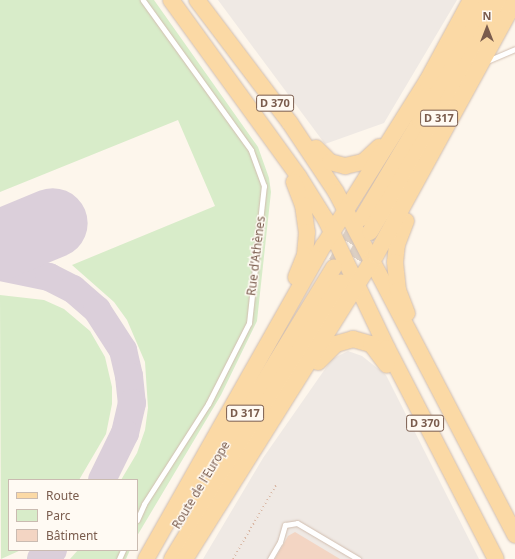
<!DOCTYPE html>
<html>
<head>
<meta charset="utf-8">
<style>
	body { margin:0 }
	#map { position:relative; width:515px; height:559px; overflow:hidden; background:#fdf6ec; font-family:"Noto Sans",sans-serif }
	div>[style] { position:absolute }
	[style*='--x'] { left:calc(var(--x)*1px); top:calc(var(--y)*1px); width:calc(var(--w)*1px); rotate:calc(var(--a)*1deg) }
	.industrial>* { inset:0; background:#efe9e4 }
	.green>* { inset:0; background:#d8ecc9 }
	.taxiway>* { height:28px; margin:-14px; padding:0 14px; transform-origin:14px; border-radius:14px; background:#dbcfda }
	.runway>* { height:70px; margin:-35px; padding:0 35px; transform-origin:35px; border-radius:35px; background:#dbcfda }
	.building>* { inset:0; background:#f3d5c3 }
	.primary-tunnel>* { height:16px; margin-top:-8px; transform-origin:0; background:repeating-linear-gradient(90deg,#dcd0c4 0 16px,transparent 0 24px) }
	.path>* { height:2px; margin-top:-1px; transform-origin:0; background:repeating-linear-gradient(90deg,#d9b8a5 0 1px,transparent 0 4px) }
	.roads { filter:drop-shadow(0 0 1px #d1beb0) drop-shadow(0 0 1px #d1beb0) }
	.service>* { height:5px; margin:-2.5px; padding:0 2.5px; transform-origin:2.5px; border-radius:2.5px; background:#fff }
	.primary>* { height:16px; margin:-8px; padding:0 8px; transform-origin:8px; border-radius:8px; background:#fbd9a5 }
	span { translate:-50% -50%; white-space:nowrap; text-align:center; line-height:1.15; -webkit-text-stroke:3px #fffaf3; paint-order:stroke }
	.shield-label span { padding:1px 3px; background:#fffaf3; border:1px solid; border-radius:3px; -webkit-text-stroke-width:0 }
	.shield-label { font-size:11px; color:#7a5c4d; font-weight:700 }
	.street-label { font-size:12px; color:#7a5c4d }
	.legend { position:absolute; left:8px; top:479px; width:130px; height:72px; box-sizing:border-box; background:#fffaf3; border:1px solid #cabbb1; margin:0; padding:5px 7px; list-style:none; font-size:12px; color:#7a5c4d }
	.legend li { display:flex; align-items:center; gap:8px; height:20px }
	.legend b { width:20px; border:1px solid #cabbb1 }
	.north { position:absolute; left:467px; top:8px; width:40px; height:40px; -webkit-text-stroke:3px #fffaf3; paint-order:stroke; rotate:0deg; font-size:11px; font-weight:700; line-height:16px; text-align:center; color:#7a5c4d }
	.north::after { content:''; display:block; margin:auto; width:14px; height:18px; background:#7a5c4d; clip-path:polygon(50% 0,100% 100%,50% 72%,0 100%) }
</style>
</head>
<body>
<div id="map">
	<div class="industrial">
		<i style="clip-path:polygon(218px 0,457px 0,384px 123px,325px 144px)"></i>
		<i style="clip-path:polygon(348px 351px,362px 356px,386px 375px,479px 559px,203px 559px,263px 458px,332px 359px)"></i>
	</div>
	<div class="green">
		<i style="clip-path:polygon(0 0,154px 0,258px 147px,269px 178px,271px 192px,257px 321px,221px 395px,137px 536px,137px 480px,121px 480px,137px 453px,145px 430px,148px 408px,145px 362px,127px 320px,114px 302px,72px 265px,215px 206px,178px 120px,0 192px)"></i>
		<i style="clip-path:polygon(0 295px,44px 300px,64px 309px,90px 331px,105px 357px,112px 387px,112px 404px,106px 434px,79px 480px,9px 480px,9px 550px,21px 550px,1px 559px)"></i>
		<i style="clip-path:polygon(78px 550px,130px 550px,126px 559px,70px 559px)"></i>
	</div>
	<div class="taxiway">
		<i style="--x:0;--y:267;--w:50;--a:11.5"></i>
		<i style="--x:49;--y:277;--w:27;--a:27"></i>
		<i style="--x:73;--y:289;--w:32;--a:41"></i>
		<i style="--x:97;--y:310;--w:48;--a:57"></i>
		<i style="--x:123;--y:350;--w:27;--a:77"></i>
		<i style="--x:129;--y:376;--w:27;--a:84"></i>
		<i style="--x:132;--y:403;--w:31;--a:103"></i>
		<i style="--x:125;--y:433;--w:52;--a:116.1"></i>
		<i style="--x:41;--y:559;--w:15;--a:-37"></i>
	</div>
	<div class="runway">
		<i style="--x:0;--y:245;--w:57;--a:-22.5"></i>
	</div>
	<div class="building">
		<i style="clip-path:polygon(295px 532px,340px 559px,275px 559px,288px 536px)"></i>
	</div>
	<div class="primary-tunnel">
		<i style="--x:336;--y:263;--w:51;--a:-60.4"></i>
		<i style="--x:343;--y:279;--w:53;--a:-60.5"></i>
	</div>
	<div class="path">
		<i style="--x:233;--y:559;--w:86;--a:-59.8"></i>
	</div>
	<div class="roads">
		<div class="service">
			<i style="--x:487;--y:61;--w:30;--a:-23"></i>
			<i style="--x:137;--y:520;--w:17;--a:-66"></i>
			<i style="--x:144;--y:504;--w:119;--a:-57.4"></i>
			<i style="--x:208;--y:404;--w:91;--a:-63.2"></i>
			<i style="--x:249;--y:323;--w:138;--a:-83.8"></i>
			<i style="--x:264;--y:186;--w:38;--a:-110"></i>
			<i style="--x:251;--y:150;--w:185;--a:-125.8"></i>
			<i style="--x:119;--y:559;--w:10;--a:-66"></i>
			<i style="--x:270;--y:559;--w:20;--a:-60"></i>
			<i style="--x:280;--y:542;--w:18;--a:-74"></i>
			<i style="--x:285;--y:525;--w:12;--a:-9"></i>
			<i style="--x:297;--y:523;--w:71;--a:30.5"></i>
		</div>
		<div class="primary">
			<i style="--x:171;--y:0;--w:218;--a:54.1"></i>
			<i style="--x:299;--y:177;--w:51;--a:57.9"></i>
			<i style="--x:326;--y:220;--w:142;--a:64.5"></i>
			<i style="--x:387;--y:348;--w:237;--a:62.7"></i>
			<i style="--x:197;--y:0;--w:154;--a:52.9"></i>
			<i style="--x:290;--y:123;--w:83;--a:56.3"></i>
			<i style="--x:336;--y:192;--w:387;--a:62.4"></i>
			<i style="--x:316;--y:148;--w:20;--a:45"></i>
			<i style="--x:330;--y:162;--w:16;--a:15"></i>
			<i style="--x:345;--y:166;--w:18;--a:-13"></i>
			<i style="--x:363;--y:162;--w:22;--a:-43"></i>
			<i style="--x:294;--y:182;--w:25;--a:69"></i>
			<i style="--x:303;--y:205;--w:27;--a:82"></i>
			<i style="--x:307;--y:232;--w:23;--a:95"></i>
			<i style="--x:305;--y:255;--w:24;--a:112"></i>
			<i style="--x:362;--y:218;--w:113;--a:-59.1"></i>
			<i style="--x:420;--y:121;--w:138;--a:-61"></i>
			<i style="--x:406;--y:221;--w:25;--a:111"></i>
			<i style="--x:397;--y:244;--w:18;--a:96"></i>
			<i style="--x:395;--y:262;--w:28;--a:84"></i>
			<i style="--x:398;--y:290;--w:25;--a:69"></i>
			<i style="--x:370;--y:232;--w:152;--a:-59.2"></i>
			<i style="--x:448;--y:101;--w:115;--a:-61.9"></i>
			<i style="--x:318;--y:362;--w:25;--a:-45"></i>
			<i style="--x:336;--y:344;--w:18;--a:-16"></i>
			<i style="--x:353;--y:339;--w:19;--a:16"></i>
			<i style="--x:371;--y:344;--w:26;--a:53"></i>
			<i style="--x:190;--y:503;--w:276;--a:-58.6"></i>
			<i style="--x:146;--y:559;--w:361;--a:-60.5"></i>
			<i style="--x:324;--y:245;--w:194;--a:-57.9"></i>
			<i style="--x:427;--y:81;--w:92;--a:-61.5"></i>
			<i style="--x:172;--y:559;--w:324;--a:-58.6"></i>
			<i style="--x:185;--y:559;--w:359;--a:-57.9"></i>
			<i style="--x:376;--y:255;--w:290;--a:-61.3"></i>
		</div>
	</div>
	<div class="shield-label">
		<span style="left:275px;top:103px">D 370</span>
		<span style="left:439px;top:118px">D 317</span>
		<span style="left:245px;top:413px">D 317</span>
		<span style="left:425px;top:423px">D 370</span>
	</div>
	<div class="street-label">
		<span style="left:256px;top:256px;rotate:-83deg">Rue d'Athènes</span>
		<span style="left:201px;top:485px;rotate:-59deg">Route de l'Europe</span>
	</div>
	<ul class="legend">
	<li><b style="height:5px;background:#fbd9a5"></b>Route</li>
	<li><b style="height:11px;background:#d8ecc9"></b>Parc</li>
	<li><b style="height:11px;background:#f3d5c3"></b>Bâtiment</li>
	</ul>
	<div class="north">N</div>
</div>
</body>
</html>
